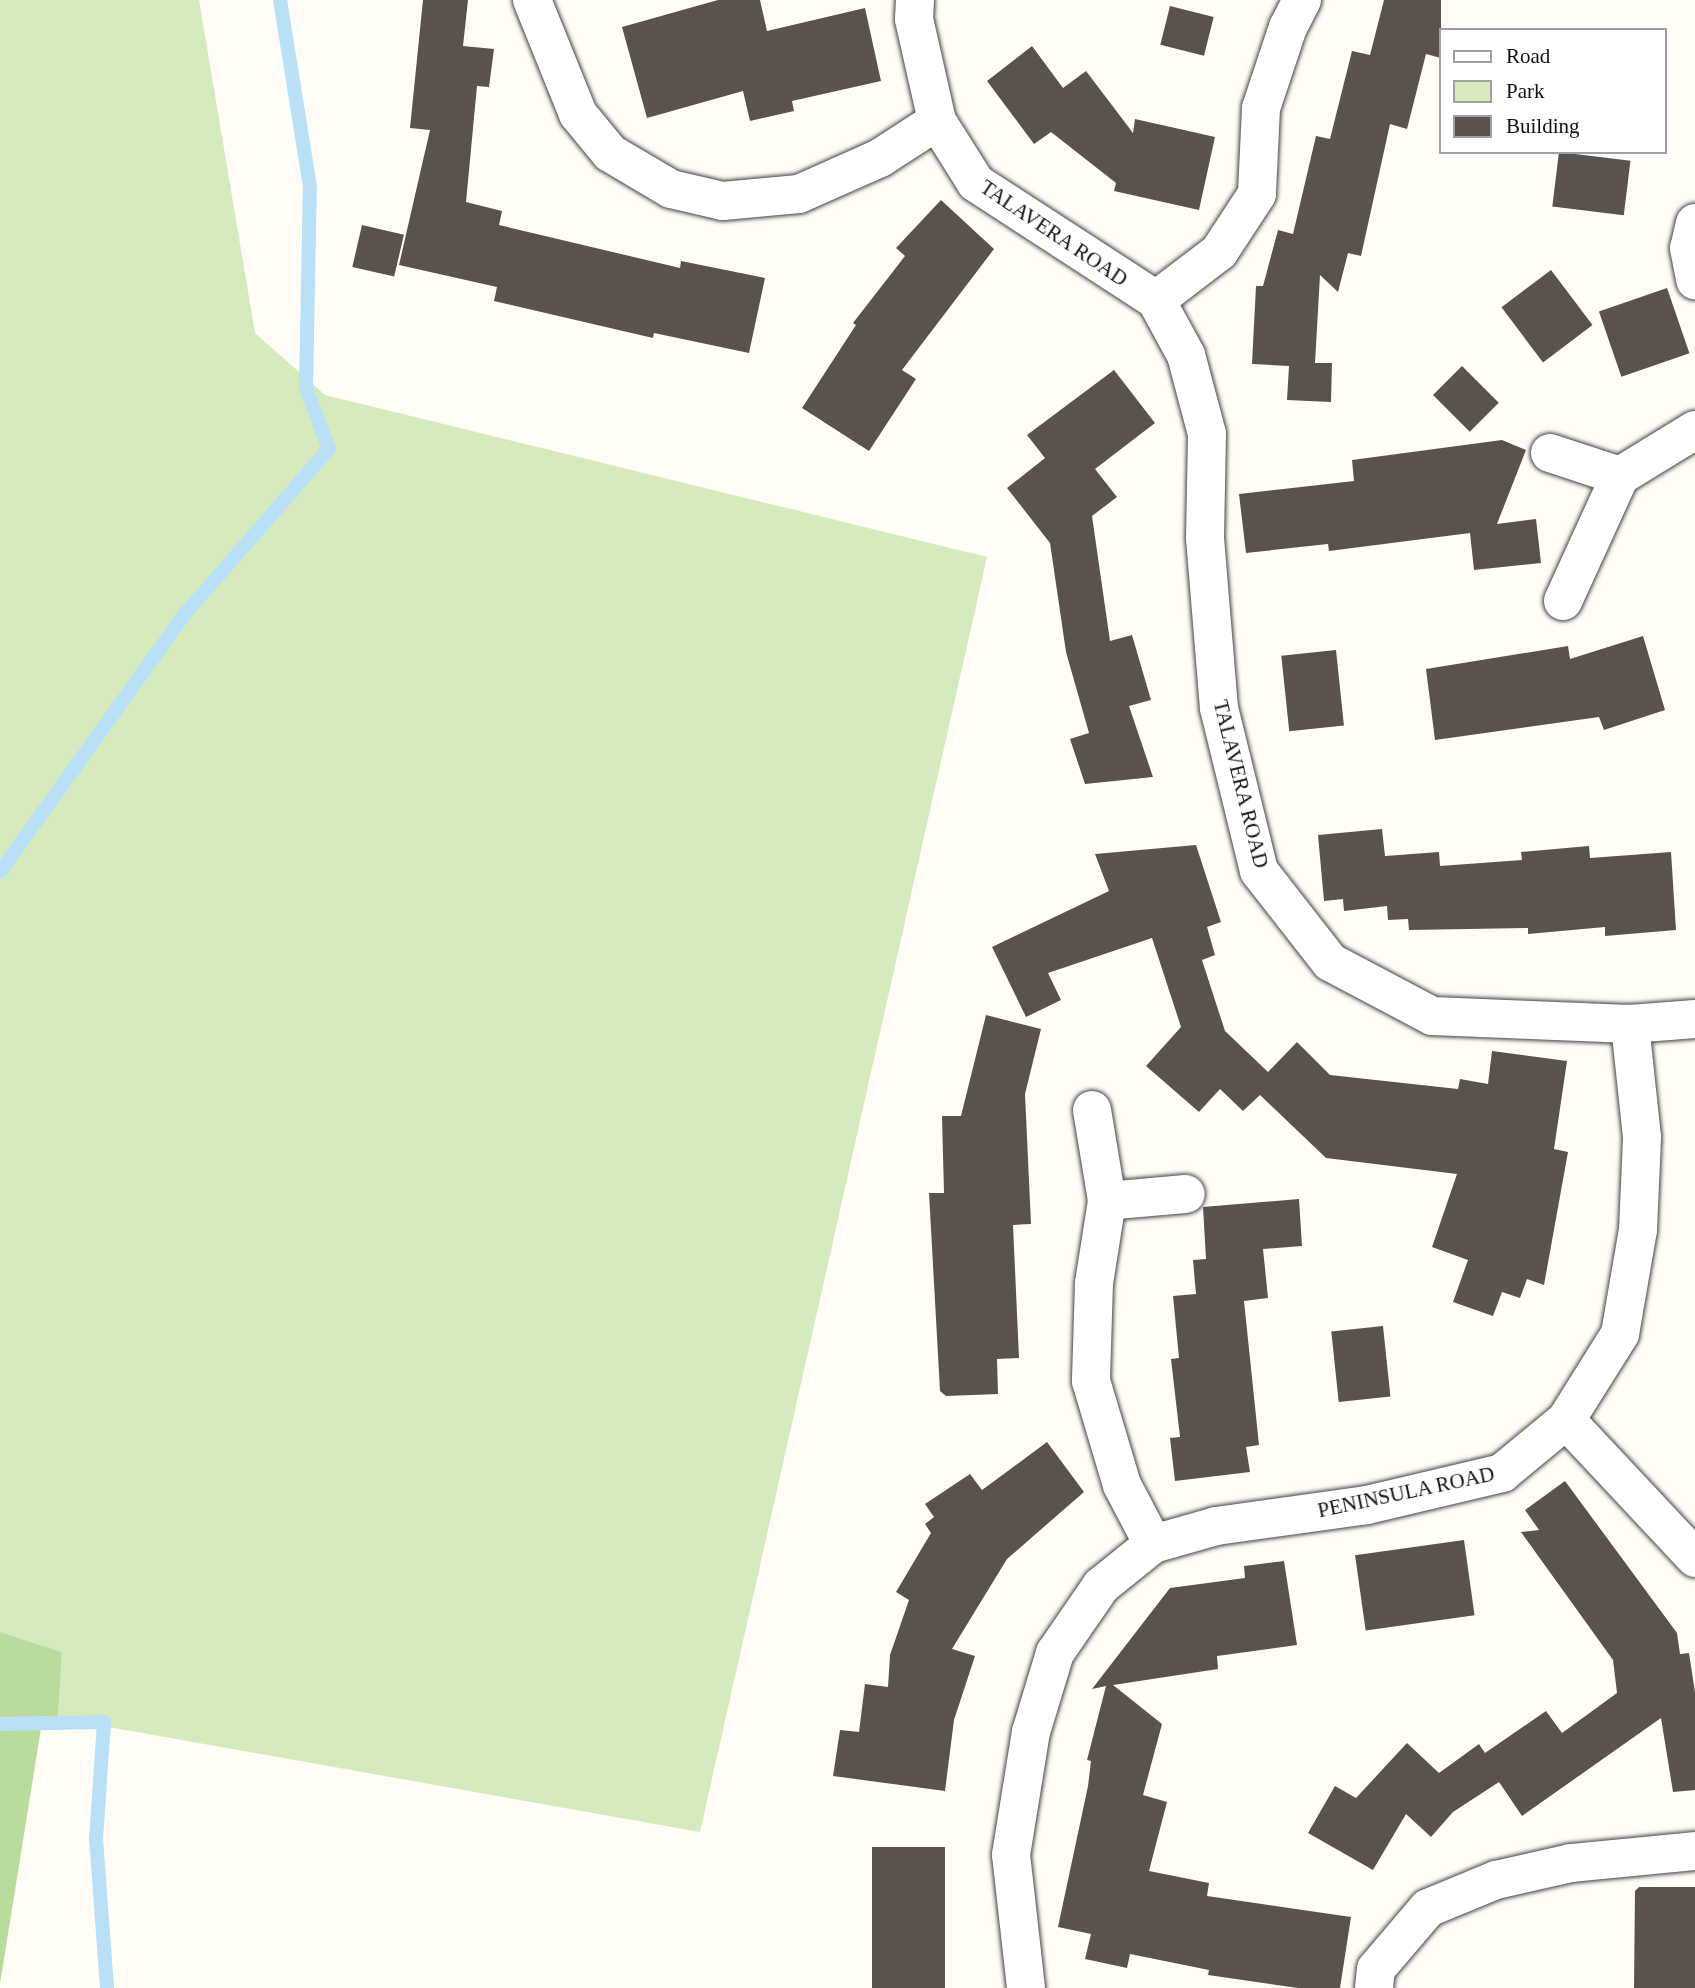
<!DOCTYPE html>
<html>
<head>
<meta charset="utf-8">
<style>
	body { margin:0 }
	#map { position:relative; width:1695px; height:1988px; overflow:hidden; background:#fffdf5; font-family:"Times New Roman",serif }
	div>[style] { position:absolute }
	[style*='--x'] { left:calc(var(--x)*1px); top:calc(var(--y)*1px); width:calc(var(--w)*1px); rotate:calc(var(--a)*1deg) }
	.green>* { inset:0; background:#d5ebbd }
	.forest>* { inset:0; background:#b9dc9c }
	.stream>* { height:14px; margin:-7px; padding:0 7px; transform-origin:7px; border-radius:7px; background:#b9e0f7 }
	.building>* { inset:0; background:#5a524d; transform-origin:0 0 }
	.roads { filter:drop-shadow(0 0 2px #444) drop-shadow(0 0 2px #444) }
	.street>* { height:38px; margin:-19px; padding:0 19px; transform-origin:19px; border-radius:19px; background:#fff }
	span { translate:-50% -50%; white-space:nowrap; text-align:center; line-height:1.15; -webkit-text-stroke:7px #fff; paint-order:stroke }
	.street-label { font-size:21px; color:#111 }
	.legend { position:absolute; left:1439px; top:28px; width:228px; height:126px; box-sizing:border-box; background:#fff; border:2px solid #a0a0a0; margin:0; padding:9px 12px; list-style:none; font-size:21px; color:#111 }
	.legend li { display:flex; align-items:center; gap:14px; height:35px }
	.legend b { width:35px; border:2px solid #a0a0a0 }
</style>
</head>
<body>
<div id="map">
	<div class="green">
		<i style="clip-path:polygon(0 0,199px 0,255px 333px,325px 395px,987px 557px,700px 1832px,58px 1718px,62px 1652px,0 1632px)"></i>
	</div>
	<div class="forest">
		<i style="clip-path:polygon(0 1632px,62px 1652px,58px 1718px,43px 1716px,0 1984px)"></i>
	</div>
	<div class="stream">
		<i style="--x:0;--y:872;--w:316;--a:-54.4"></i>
		<i style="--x:184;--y:615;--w:220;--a:-48.9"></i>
		<i style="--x:329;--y:449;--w:65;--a:-110.7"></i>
		<i style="--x:306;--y:388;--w:201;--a:-88.9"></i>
		<i style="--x:310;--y:187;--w:189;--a:-99.1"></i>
		<i style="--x:0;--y:1724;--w:104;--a:-1.1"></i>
		<i style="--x:104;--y:1722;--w:116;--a:93.9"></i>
		<i style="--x:96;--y:1838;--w:150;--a:85.8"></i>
	</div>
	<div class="building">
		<i style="clip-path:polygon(423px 0,468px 0,463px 46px,494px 49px,489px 87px,477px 86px,466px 202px,502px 211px,499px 225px,680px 268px,681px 261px,765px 278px,749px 353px,654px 333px,653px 338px,494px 301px,497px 287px,399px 265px,430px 130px,410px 128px)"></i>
		<i style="clip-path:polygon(718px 0,760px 0,767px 31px,865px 8px,881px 81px,792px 101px,794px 111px,750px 121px,743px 91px,647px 118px,622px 27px)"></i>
		<i style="clip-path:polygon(1384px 0,1441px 0,1441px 58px,1426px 54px,1407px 129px,1390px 124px,1361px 256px,1348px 253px,1338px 292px,1320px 275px,1315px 363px,1332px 363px,1331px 402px,1287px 400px,1289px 366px,1252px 364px,1256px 286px,1263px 286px,1278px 230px,1293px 234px,1316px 136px,1330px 139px,1352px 51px,1370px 55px)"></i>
		<i style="left:1170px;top:6px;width:45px;height:40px;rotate:14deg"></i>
		<i style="clip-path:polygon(1032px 46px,1063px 88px,1086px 71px,1133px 133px,1135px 119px,1215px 137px,1199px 210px,1114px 191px,1116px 183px,1051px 132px,1034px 144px,987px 81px)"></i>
		<i style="left:1559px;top:152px;width:72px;height:55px;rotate:7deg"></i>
		<i style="clip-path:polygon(941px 200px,994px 249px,902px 370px,916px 379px,869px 451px,802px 408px,856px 325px,853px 323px,905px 256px,896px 248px)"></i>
		<i style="left:362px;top:225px;width:43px;height:43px;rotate:13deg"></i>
		<i style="left:1551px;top:270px;width:69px;height:62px;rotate:53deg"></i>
		<i style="left:1667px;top:288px;width:69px;height:72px;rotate:71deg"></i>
		<i style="left:1462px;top:366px;width:52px;height:41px;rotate:45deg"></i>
		<i style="clip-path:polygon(1114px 370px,1155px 423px,1095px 469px,1117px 497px,1092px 516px,1110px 641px,1132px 635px,1151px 700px,1129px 706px,1153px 777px,1085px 784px,1070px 739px,1089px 733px,1066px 652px,1050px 543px,1007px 488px,1045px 458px,1027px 435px)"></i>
		<i style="clip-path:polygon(1502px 440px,1526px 450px,1497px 524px,1536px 519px,1541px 563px,1474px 570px,1470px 533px,1329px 551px,1328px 544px,1246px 553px,1239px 494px,1354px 481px,1352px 460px)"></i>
		<i style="clip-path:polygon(1643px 636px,1665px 710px,1604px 730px,1599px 717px,1435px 740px,1426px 669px,1568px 646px,1570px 659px)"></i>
		<i style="left:1336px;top:650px;width:76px;height:55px;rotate:84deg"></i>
		<i style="clip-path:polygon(1382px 829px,1385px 856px,1439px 852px,1440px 866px,1522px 860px,1521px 852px,1589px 846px,1590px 858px,1671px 852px,1676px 930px,1605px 936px,1605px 927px,1528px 934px,1528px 928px,1409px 930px,1408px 919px,1388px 920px,1387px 906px,1344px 911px,1343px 899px,1324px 901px,1318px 835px)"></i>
		<i style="clip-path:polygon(1196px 845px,1221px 922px,1207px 927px,1215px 955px,1202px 960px,1225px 1031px,1268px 1072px,1297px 1042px,1330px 1075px,1458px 1089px,1460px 1079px,1488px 1084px,1492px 1051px,1567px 1061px,1554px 1149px,1568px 1152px,1544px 1285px,1527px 1279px,1520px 1298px,1502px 1292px,1493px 1316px,1453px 1302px,1468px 1260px,1432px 1247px,1457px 1174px,1326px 1158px,1260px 1095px,1243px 1111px,1220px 1089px,1199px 1112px,1146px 1066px,1181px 1027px,1152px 938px,1048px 973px,1061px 1000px,1026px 1017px,992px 947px,1109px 891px,1095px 854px)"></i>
		<i style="clip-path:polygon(986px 1015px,1041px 1029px,1025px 1094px,1031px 1224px,1013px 1225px,1019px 1358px,997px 1359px,998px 1394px,946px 1396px,940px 1391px,929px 1193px,944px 1193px,942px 1116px,961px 1116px)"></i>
		<i style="clip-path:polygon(1299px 1199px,1302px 1246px,1263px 1249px,1268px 1298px,1244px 1301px,1259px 1445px,1246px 1447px,1250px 1472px,1175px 1481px,1170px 1438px,1180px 1437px,1171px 1359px,1179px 1358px,1173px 1296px,1196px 1294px,1193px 1260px,1206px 1259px,1203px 1207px)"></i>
		<i style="left:1383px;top:1326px;width:71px;height:52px;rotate:84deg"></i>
		<i style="clip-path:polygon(1047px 1442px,1084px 1492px,1007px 1559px,952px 1649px,975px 1656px,954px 1720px,945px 1791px,833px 1776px,840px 1730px,859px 1732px,865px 1684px,888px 1687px,890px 1655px,909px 1600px,896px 1592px,931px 1533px,925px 1524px,934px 1517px,925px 1504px,970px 1474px,982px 1490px)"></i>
		<i style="clip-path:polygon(1565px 1481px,1677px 1633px,1680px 1654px,1689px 1653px,1695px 1692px,1695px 1790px,1673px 1792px,1661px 1718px,1522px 1816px,1499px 1782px,1453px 1812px,1431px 1837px,1406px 1814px,1373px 1870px,1308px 1833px,1335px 1786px,1356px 1798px,1407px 1743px,1439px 1773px,1479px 1744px,1485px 1753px,1546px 1711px,1562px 1733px,1617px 1693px,1613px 1660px,1521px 1532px,1539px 1530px,1525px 1510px)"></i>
		<i style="left:1464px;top:1540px;width:76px;height:110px;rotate:82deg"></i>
		<i style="clip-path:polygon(1284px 1561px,1297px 1645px,1217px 1656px,1218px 1669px,1113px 1685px,1162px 1724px,1143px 1795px,1167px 1802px,1149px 1871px,1209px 1883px,1207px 1896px,1351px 1917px,1340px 1988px,1298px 1988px,1208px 1975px,1209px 1970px,1130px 1954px,1127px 1968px,1085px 1959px,1091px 1934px,1058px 1927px,1088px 1786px,1091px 1761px,1087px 1760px,1106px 1686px,1092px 1689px,1170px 1588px,1245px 1578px,1244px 1566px)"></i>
		<i style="left:945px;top:1847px;width:141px;height:73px;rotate:90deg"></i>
		<i style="clip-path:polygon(1639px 1887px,1695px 1887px,1695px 1988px,1634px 1988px,1635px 1891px)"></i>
	</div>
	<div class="roads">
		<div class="street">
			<i style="--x:532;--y:0;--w:123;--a:68"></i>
			<i style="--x:578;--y:114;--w:50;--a:50.6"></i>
			<i style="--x:610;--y:153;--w:71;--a:30.5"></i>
			<i style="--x:671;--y:189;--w:53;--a:13"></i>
			<i style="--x:723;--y:201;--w:76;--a:-5.3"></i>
			<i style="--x:799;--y:194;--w:89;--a:-24"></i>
			<i style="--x:880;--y:158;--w:68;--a:-33"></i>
			<i style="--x:915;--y:0;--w:19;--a:93"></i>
			<i style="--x:914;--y:19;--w:105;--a:77.3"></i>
			<i style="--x:937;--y:121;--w:73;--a:57.8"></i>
			<i style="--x:976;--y:183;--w:215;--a:33"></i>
			<i style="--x:1302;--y:0;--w:30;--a:117"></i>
			<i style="--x:1288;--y:27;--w:85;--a:108.4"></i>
			<i style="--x:1261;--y:108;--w:86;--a:92.7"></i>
			<i style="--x:1257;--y:194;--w:69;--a:123.2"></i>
			<i style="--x:1219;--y:252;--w:79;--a:142.7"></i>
			<i style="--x:1156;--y:300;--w:63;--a:61.4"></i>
			<i style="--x:1186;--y:355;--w:82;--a:75.1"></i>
			<i style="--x:1207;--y:434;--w:104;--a:91.1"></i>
			<i style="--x:1205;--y:538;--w:171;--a:85.3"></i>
			<i style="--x:1219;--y:708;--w:168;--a:76.2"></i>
			<i style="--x:1259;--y:871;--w:115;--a:52"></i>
			<i style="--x:1330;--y:962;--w:115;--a:27.9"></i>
			<i style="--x:1432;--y:1016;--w:198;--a:2.3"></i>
			<i style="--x:1630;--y:1024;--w:65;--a:-4.4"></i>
			<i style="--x:1695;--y:223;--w:26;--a:103"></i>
			<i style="--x:1689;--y:248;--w:33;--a:79"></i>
			<i style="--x:1550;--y:453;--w:74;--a:18.2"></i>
			<i style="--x:1563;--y:601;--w:137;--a:-65.5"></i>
			<i style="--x:1620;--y:476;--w:88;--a:-31.5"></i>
			<i style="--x:1092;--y:1110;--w:92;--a:80.6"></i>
			<i style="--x:1107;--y:1201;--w:83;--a:99"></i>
			<i style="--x:1094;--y:1283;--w:98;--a:91.8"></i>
			<i style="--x:1091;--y:1381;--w:109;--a:73.4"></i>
			<i style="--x:1122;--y:1485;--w:67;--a:62.3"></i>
			<i style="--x:1107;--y:1201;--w:79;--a:-5.1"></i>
			<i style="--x:1566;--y:1420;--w:189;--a:46.9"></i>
			<i style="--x:1026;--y:1988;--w:134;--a:-96.4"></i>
			<i style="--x:1011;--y:1855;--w:125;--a:-80.8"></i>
			<i style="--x:1031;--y:1732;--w:83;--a:-73.1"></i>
			<i style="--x:1055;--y:1653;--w:81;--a:-55.5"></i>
			<i style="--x:1101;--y:1586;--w:67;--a:-38.9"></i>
			<i style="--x:1153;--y:1544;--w:66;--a:-15.9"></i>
			<i style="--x:1216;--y:1526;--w:152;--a:-7.9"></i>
			<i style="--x:1367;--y:1505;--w:139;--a:-13.3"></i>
			<i style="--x:1502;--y:1473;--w:83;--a:-39.6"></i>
			<i style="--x:1566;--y:1420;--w:102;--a:-57.9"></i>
			<i style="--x:1620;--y:1334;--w:106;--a:-80.2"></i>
			<i style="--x:1638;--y:1230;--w:93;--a:-87.5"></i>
			<i style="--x:1642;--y:1137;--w:114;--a:-96.1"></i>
			<i style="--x:1374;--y:1988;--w:19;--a:-84"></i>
			<i style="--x:1376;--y:1969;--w:80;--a:-49.6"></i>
			<i style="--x:1428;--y:1908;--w:74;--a:-22.4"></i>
			<i style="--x:1496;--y:1880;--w:77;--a:-12.8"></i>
			<i style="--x:1571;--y:1863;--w:125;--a:-5.5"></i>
		</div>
	</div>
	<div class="street-label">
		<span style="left:1054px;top:233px;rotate:34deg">TALAVERA ROAD</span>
		<span style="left:1241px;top:784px;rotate:76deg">TALAVERA ROAD</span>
		<span style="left:1406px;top:1492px;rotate:-12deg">PENINSULA ROAD</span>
	</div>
	<ul class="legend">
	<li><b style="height:9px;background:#fff"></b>Road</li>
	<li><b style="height:19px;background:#d5ebbd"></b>Park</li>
	<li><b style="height:19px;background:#5a524d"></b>Building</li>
	</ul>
</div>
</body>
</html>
